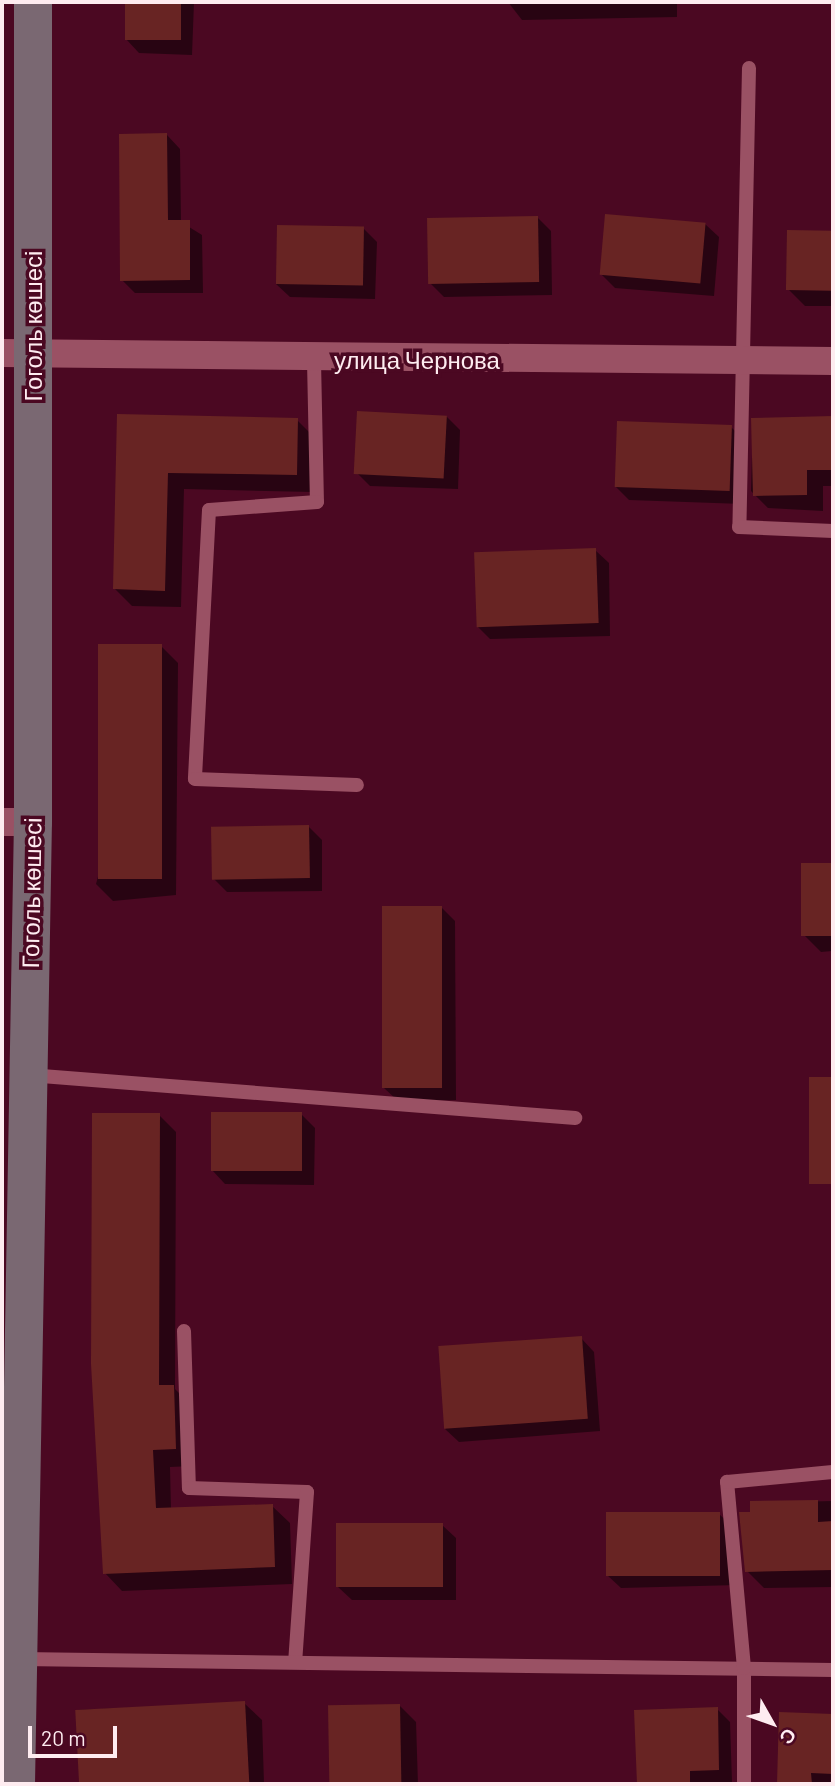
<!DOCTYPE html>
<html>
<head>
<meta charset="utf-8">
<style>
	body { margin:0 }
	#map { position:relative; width:835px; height:1786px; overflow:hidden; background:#4b0822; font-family:Barlow,sans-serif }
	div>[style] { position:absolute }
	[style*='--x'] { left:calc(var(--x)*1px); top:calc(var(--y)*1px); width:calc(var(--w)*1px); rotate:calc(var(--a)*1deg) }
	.shadow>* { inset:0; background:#0007; transform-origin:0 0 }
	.building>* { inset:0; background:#682423; transform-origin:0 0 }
	.lane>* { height:14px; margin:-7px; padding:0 7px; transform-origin:7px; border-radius:7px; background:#9a5164 }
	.street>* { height:28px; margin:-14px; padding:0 14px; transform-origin:14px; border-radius:14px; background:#9a5164 }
	.secondary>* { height:38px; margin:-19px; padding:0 19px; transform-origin:19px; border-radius:19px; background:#7a6872 }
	span { translate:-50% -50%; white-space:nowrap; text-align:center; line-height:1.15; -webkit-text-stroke:7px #4b0822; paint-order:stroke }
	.street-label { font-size:24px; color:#feecf0 }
	.frame { position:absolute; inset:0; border:4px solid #feecf0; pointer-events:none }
	.north { position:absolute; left:737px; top:1688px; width:70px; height:70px; -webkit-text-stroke:5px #4b0822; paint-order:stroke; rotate:130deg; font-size:19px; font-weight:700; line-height:28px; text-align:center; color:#feecf0 }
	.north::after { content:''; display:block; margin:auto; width:24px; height:32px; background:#feecf0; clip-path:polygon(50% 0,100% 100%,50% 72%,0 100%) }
	.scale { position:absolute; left:28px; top:1726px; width:89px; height:32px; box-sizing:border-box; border:4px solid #feecf0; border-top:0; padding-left:9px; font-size:21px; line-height:24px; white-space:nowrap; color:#feecf0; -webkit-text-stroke:5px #4b0822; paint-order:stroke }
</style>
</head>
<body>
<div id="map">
	<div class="shadow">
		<i style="clip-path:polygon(127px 2px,194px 2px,192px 55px,139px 53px,126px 39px)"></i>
		<i style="clip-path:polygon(508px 2px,677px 2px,677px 17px,522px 20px)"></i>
		<i style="clip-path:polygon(167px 135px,180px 149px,181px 222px,202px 235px,203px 293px,135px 293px,122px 280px)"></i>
		<i style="clip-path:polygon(537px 217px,551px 231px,552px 295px,444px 297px,430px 283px)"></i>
		<i style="clip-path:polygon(705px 224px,719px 237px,714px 296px,615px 288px,601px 274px)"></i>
		<i style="clip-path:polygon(364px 229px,377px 242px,375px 299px,290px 297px,276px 284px)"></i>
		<i style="clip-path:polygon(789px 232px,833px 232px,833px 306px,805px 306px,788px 289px)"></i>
		<i style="clip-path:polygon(119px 416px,297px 420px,314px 437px,313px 492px,184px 489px,181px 607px,132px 606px,115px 589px)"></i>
		<i style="clip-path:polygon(446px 416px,460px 430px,458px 489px,370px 486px,357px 473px)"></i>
		<i style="clip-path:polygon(833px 418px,833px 486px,823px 486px,823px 511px,768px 508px,751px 491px,753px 419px)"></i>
		<i style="clip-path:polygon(731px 427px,744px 440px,743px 504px,629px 500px,616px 487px)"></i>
		<i style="clip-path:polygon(595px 550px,609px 563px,610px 636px,490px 639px,477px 626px)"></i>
		<i style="clip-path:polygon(161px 646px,178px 663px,176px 895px,113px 901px,96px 884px)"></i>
		<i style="clip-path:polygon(309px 827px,322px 840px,322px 891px,227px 892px,213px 878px)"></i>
		<i style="clip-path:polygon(833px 865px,833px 1005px,832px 951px,821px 952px,805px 936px,803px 866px)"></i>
		<i style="clip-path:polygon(442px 908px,455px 921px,456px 1100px,398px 1101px,384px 1088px)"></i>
		<i style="clip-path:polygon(301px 1114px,315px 1128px,314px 1185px,225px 1184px,212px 1170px)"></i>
		<i style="clip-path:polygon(159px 1115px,176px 1132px,175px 1389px,190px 1404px,192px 1466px,170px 1467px,171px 1510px,272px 1506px,290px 1523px,292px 1584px,122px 1591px,105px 1573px)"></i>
		<i style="clip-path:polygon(581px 1338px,594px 1352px,600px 1431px,459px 1442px,445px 1429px)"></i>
		<i style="clip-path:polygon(833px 1501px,833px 1587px,764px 1588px,747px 1571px,752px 1503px)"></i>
		<i style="clip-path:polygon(719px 1514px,733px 1527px,738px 1585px,621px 1588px,607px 1575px)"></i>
		<i style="clip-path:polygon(442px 1525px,456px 1538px,456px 1600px,352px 1600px,338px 1587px)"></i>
		<i style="clip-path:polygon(244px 1703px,262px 1720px,264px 1784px,80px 1784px,77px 1710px)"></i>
		<i style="clip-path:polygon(399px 1705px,416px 1722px,418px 1784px,332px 1784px,330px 1708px)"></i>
		<i style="clip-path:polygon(717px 1709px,730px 1722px,732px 1782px,638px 1784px,636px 1712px)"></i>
		<i style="left:781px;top:1714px;width:52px;height:70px;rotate:2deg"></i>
	</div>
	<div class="building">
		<i style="left:125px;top:2px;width:56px;height:38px"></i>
		<i style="clip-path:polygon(167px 133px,168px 220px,190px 220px,190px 280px,120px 281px,119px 134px)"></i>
		<i style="left:605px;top:214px;width:101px;height:61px;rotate:5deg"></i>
		<i style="left:538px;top:216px;width:66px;height:111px;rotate:89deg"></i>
		<i style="left:277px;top:225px;width:87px;height:59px;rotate:1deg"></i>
		<i style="left:787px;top:230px;width:46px;height:60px;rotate:1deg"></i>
		<i style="left:357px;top:411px;width:90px;height:63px;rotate:3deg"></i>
		<i style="clip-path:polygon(117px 414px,298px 418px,297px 475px,168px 473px,165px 591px,113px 589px)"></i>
		<i style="clip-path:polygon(833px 416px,833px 470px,807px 470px,807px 495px,753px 496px,751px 418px)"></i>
		<i style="left:617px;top:421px;width:115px;height:66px;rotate:2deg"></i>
		<i style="left:596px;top:548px;width:75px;height:122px;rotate:88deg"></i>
		<i style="left:162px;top:644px;width:235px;height:64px;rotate:90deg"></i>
		<i style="left:309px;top:825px;width:53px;height:98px;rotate:89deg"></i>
		<i style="left:833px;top:863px;width:73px;height:32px;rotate:90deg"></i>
		<i style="left:442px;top:906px;width:182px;height:60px;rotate:90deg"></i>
		<i style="left:833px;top:1077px;width:107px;height:24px;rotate:90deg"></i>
		<i style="left:211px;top:1112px;width:91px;height:59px"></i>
		<i style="clip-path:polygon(92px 1113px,160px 1113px,159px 1385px,174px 1385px,176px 1449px,153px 1450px,156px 1508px,273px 1504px,275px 1567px,103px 1574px,91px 1364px)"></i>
		<i style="left:582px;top:1336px;width:83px;height:144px;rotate:86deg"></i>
		<i style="clip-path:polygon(818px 1500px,818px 1522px,833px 1521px,833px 1570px,745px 1572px,739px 1512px,750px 1512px,750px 1501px)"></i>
		<i style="left:606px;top:1512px;width:114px;height:64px"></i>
		<i style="left:336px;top:1523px;width:107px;height:64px"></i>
		<i style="left:245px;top:1701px;width:81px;height:170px;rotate:87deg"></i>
		<i style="left:400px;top:1704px;width:80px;height:72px;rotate:89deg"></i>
		<i style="clip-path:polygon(718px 1707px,719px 1770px,690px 1771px,690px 1784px,637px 1784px,634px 1710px)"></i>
		<i style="clip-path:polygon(779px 1712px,833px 1714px,833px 1774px,811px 1773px,812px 1784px,777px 1784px)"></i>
	</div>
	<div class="lane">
		<i style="--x:749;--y:68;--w:459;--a:91.2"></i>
		<i style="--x:739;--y:527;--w:94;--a:2.4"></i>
		<i style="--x:314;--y:361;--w:141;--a:88.8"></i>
		<i style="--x:317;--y:502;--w:108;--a:175.8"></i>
		<i style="--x:209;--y:510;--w:269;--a:93"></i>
		<i style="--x:195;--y:779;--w:162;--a:2.1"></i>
		<i style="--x:29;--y:1075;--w:548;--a:4.5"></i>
		<i style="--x:184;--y:1331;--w:157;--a:88.2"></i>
		<i style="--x:189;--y:1488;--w:118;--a:1.9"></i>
		<i style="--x:307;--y:1492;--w:170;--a:94"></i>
		<i style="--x:21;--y:1659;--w:812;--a:0.78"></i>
		<i style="--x:744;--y:1784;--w:116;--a:-90"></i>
		<i style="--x:744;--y:1668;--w:187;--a:-95.2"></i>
		<i style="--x:727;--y:1482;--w:106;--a:-5.4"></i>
	</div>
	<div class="street">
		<i style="--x:2;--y:353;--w:831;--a:0.55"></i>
		<i style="--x:2;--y:822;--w:31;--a:0"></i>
	</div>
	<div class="secondary">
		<i style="--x:16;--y:1784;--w:962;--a:-88.99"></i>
		<i style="--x:33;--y:822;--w:820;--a:-90"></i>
	</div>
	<div class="street-label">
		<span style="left:33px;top:326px;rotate:-90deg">Гоголь көшесі</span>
		<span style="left:417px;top:360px">улица Чернова</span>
		<span style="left:31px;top:893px;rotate:-89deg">Гоголь көшесі</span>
	</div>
	<div class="frame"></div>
	<div class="north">С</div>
	<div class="scale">20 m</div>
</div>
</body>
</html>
